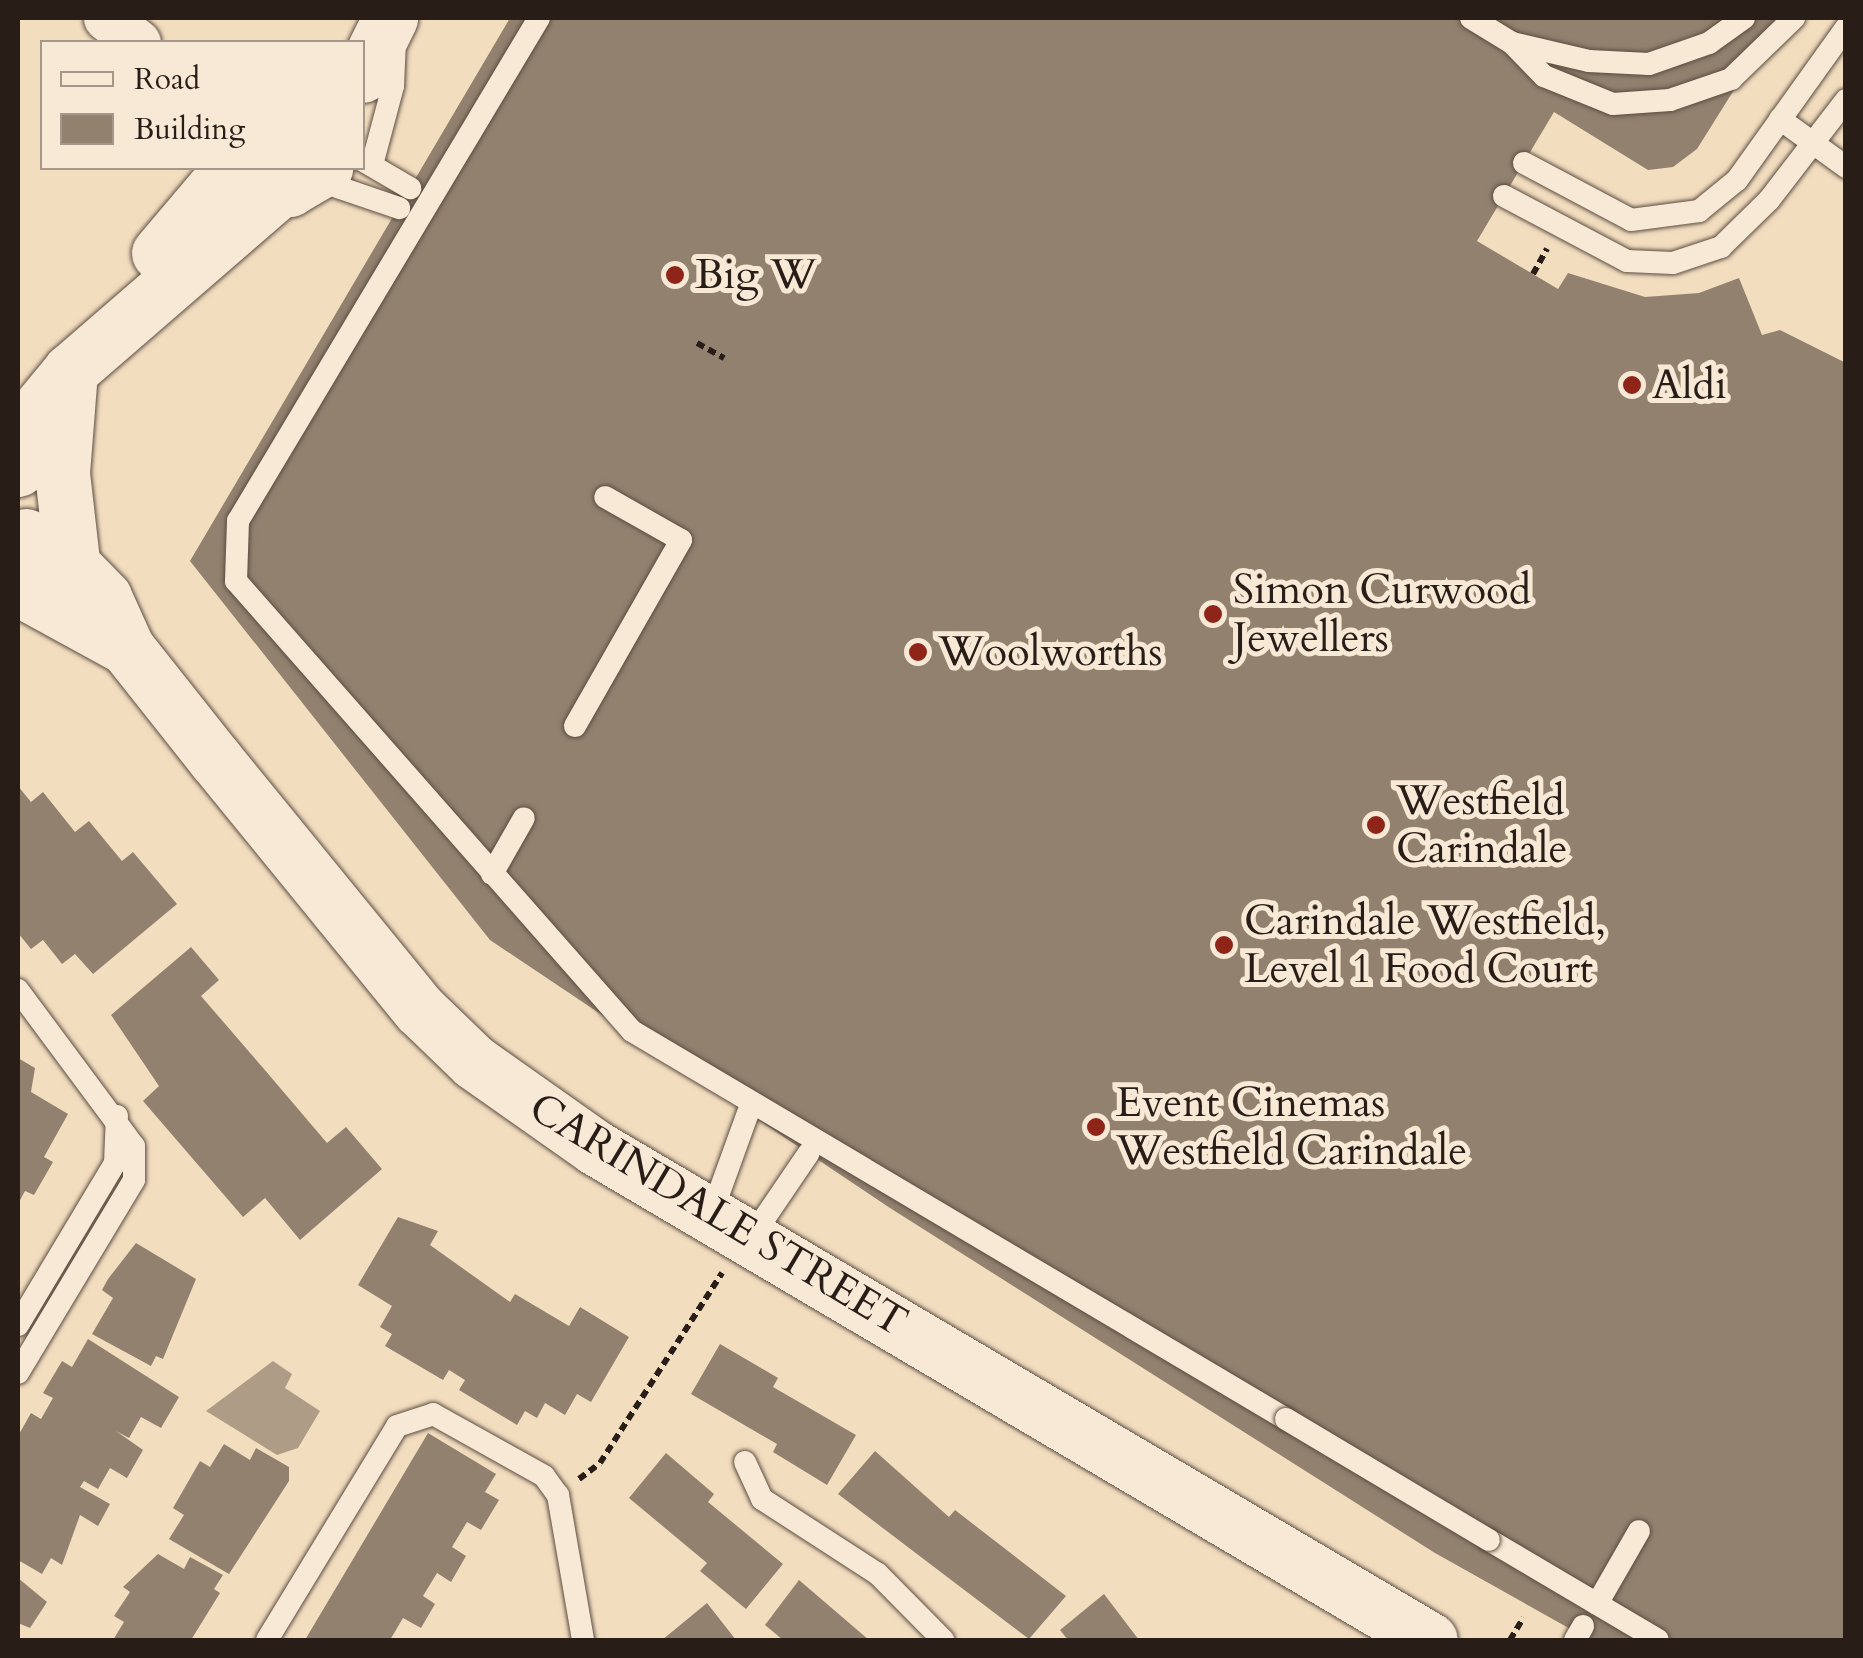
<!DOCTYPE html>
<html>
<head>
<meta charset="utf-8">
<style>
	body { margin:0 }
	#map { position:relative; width:1863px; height:1658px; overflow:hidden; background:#f3ddbf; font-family:Cardo,serif }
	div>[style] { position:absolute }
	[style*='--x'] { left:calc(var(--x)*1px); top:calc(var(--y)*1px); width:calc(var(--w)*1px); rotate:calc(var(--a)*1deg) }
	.water>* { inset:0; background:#ae9c86 }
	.building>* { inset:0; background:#92816f }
	.path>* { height:6px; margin-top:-3px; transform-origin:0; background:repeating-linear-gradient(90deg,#291d18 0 8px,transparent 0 13px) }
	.roads { filter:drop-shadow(0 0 2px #5c4d42) drop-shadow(0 0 2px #5c4d42) }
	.service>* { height:22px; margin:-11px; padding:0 11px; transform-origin:11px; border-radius:11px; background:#f7e9d5 }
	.minor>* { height:45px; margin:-22.5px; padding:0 22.5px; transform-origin:22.5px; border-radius:22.5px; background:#f7e9d5 }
	.tertiary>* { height:55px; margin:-27.5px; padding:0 27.5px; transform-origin:27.5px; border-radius:27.5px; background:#f7e9d5 }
	.bridges { filter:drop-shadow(0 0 2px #5c4d42) drop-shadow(0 0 2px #5c4d42) }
	.service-bridge>* { height:22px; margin:-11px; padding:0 11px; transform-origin:11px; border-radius:11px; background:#f7e9d5 }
	.dots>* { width:28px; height:28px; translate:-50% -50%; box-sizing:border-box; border:5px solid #f7e9d5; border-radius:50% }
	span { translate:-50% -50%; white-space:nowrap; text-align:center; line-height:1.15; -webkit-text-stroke:10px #f7e9d5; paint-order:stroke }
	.poi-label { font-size:42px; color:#291d18 }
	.left { translate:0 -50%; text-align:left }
	.street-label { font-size:42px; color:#291d18 }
	.frame { position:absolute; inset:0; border:20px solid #291d18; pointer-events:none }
	.legend { position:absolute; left:40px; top:40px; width:325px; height:130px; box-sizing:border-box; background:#f7e9d5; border:2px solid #a59789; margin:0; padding:12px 18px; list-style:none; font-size:30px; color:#291d18 }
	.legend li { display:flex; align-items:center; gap:20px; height:50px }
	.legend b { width:50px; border:2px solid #a59789 }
</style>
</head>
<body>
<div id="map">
	<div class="water">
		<i style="clip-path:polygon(273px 1361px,292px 1374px,285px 1388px,320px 1411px,298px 1448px,277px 1455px,206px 1411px)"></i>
	</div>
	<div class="building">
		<i style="clip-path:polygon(510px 18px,1779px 18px,1697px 149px,1673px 167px,1648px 170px,1554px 112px,1477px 241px,1558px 289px,1568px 273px,1645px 297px,1699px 293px,1739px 278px,1762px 335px,1780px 330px,1846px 363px,1846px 1640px,1590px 1640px,1435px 1553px,890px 1208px,490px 940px,190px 561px)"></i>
		<i style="clip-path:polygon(18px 786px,31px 802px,43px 792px,75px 832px,89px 821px,122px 861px,133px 852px,177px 904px,93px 974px,75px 954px,62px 964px,43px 940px,31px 949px,18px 933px)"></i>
		<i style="clip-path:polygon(191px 947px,219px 980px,201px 996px,264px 1069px,327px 1143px,346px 1127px,382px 1169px,300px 1240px,265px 1198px,243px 1217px,143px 1101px,159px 1086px,111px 1015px)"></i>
		<i style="clip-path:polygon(18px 1058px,35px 1068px,31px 1092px,68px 1114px,44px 1157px,53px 1162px,34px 1195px,25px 1191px,18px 1204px)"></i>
		<i style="clip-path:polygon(398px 1217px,438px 1231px,430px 1245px,510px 1302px,515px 1294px,569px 1326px,580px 1307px,629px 1337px,591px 1402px,577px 1394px,565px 1415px,545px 1403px,537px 1418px,525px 1411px,517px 1425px,459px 1390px,465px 1380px,449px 1370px,443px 1380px,385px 1346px,392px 1334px,380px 1327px,392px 1306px,358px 1285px)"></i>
		<i style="clip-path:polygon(136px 1243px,196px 1279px,163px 1359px,156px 1356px,151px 1366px,92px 1334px,113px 1298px,102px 1290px,108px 1279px)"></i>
		<i style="clip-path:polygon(88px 1339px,179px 1397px,161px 1428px,141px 1417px,129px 1438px,116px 1431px,143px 1450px,127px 1478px,110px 1468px,98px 1489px,84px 1481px,80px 1487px,110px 1504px,98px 1526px,80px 1515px,62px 1565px,51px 1558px,42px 1574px,18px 1560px,18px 1436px,31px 1413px,41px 1419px,53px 1398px,43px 1393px,62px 1361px,72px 1367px)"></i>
		<i style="clip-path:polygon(720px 1344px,778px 1378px,773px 1387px,856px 1435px,827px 1485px,773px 1452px,777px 1444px,691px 1394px)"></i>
		<i style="clip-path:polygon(428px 1433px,496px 1474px,485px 1492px,499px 1500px,481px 1530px,467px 1522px,452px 1547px,466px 1556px,451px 1582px,437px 1573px,423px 1596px,435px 1604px,421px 1628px,403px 1618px,390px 1640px,305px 1640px)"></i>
		<i style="clip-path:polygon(224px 1444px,250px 1460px,256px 1448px,289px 1467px,289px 1481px,229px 1574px,169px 1539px,184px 1515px,173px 1508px,200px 1461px,210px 1467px)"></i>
		<i style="clip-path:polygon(875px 1451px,949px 1517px,955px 1510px,1066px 1596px,1029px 1639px,838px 1494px)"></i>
		<i style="clip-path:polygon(666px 1453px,714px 1494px,708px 1502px,783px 1564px,746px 1609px,700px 1571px,707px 1563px,629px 1498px)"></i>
		<i style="clip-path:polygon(158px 1554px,184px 1569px,190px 1557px,223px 1575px,214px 1589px,220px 1593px,191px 1640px,113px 1640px,124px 1622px,114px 1616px,130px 1592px,123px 1587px)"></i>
		<i style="clip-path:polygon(18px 1578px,47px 1602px,30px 1628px,18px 1623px)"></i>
		<i style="clip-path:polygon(799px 1580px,869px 1640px,783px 1640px,765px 1625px)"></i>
		<i style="clip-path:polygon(1104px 1594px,1139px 1640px,1068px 1640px,1060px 1630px)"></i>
		<i style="clip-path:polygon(707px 1603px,736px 1640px,662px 1640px)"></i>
	</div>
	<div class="path">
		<i style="--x:1533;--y:274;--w:29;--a:-61"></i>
		<i style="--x:697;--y:343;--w:31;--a:29"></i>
		<i style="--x:579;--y:1479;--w:26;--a:-37"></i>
		<i style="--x:600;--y:1463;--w:226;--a:-57.3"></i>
		<i style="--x:1510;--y:1640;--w:26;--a:-59"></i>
	</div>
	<div class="roads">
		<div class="service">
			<i style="--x:539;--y:18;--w:586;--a:120.9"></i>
			<i style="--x:238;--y:521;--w:60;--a:91.9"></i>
			<i style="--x:236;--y:581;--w:599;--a:48.65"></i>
			<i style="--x:632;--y:1031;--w:760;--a:30.68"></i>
			<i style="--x:1471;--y:18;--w:48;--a:31.4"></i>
			<i style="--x:1512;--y:43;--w:46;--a:45.9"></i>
			<i style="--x:1544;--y:76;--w:74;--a:22.1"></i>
			<i style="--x:1613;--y:104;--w:57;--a:-4"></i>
			<i style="--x:1670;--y:100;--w:65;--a:-19"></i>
			<i style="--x:1731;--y:79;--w:88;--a:-44.1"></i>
			<i style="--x:1512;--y:43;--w:79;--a:13.2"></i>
			<i style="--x:1589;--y:61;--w:60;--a:2.9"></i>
			<i style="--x:1649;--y:64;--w:64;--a:-19.3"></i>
			<i style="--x:1709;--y:43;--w:43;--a:-35.5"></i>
			<i style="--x:1780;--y:119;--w:82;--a:36"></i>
			<i style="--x:362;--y:160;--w:56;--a:30.3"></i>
			<i style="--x:1524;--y:163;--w:121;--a:28"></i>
			<i style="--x:1631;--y:220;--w:69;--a:-7.5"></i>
			<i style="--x:1699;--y:211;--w:49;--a:-39.2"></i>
			<i style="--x:1737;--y:180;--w:187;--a:-54.4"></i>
			<i style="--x:372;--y:165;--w:82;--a:-75.1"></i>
			<i style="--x:393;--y:86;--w:45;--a:-87.5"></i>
			<i style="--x:317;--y:180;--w:87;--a:18.9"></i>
			<i style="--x:1504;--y:196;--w:139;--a:27.9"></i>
			<i style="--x:1627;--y:261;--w:46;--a:2.5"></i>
			<i style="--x:1673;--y:263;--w:51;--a:-18.4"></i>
			<i style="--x:1721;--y:247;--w:67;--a:-44.4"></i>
			<i style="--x:1769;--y:200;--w:126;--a:-52.4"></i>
			<i style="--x:575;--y:726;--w:214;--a:-60.3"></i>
			<i style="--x:681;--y:540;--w:87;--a:-150.5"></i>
			<i style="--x:492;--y:874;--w:64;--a:-60.3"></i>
			<i style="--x:18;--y:990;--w:194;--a:53.4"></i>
			<i style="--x:134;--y:1146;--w:34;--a:90"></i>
			<i style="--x:134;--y:1180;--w:225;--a:121"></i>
			<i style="--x:711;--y:1215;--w:109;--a:-70.1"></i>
			<i style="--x:751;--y:1238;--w:102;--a:-55.8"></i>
			<i style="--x:18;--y:1325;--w:189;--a:-59.1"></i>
			<i style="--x:115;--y:1163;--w:47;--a:-87.6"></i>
			<i style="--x:745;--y:1462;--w:41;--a:65.3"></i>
			<i style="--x:762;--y:1499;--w:138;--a:32.9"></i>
			<i style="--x:878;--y:1574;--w:93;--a:45.4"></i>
			<i style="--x:1489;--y:1540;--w:196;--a:30.6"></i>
			<i style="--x:1597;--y:1604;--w:84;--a:-60.1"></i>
			<i style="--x:267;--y:1640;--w:250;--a:-58.7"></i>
			<i style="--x:397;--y:1426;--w:38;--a:-18"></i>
			<i style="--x:433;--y:1414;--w:127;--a:29.2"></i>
			<i style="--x:544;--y:1476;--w:24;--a:54"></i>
			<i style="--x:558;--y:1495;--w:147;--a:80.2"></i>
			<i style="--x:1575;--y:1640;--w:16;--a:-60"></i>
		</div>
		<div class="minor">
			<i style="--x:106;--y:18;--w:40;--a:37"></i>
		</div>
		<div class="tertiary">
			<i style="--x:362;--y:75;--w:64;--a:-63.8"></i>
			<i style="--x:251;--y:172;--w:42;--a:24.1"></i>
			<i style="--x:289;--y:189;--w:42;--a:-30.3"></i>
			<i style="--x:159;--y:253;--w:111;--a:-49.7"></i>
			<i style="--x:70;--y:371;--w:102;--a:94.5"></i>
			<i style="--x:62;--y:473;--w:89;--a:83.5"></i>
			<i style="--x:18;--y:469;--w:54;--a:-74.9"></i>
			<i style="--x:32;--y:417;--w:60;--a:-50.4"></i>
			<i style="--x:70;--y:371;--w:278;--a:-40.9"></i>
			<i style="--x:26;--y:536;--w:35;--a:24"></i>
			<i style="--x:58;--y:550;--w:66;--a:45.6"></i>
			<i style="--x:104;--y:597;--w:56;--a:65.7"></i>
			<i style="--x:127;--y:648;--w:142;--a:51.6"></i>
			<i style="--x:215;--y:759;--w:323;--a:50.8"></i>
			<i style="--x:419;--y:1009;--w:76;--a:43.9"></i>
			<i style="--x:474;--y:1062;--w:149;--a:35.2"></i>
			<i style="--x:596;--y:1148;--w:968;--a:30.54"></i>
			<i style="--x:18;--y:588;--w:121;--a:28.7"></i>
		</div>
	</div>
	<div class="bridges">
		<div class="service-bridge">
			<i style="--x:1286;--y:1419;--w:236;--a:30.8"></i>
		</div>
	</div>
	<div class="dots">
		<i style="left:675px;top:275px;background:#8f2418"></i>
		<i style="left:1632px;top:385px;background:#8f2418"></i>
		<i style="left:1213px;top:614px;background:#8f2418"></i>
		<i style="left:918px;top:652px;background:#8f2418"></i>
		<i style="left:1376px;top:825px;background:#8f2418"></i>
		<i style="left:1224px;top:945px;background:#8f2418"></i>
		<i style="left:1096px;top:1127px;background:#8f2418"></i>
	</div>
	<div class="poi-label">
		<span class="left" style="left:695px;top:275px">Big W</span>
		<span class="left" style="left:1652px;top:385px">Aldi</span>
		<span class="left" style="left:1233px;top:614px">Simon Curwood<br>Jewellers</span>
		<span class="left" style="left:938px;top:652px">Woolworths</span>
		<span class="left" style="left:1396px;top:825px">Westfield<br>Carindale</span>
		<span class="left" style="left:1244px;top:945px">Carindale Westfield,<br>Level 1 Food Court</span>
		<span class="left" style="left:1116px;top:1127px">Event Cinemas<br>Westfield Carindale</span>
	</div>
	<div class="street-label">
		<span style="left:718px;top:1215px;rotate:31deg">CARINDALE STREET</span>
	</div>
	<div class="frame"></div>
	<ul class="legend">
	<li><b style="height:12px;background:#f7e9d5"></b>Road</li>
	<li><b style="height:28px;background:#92816f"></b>Building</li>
	</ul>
</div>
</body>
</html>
